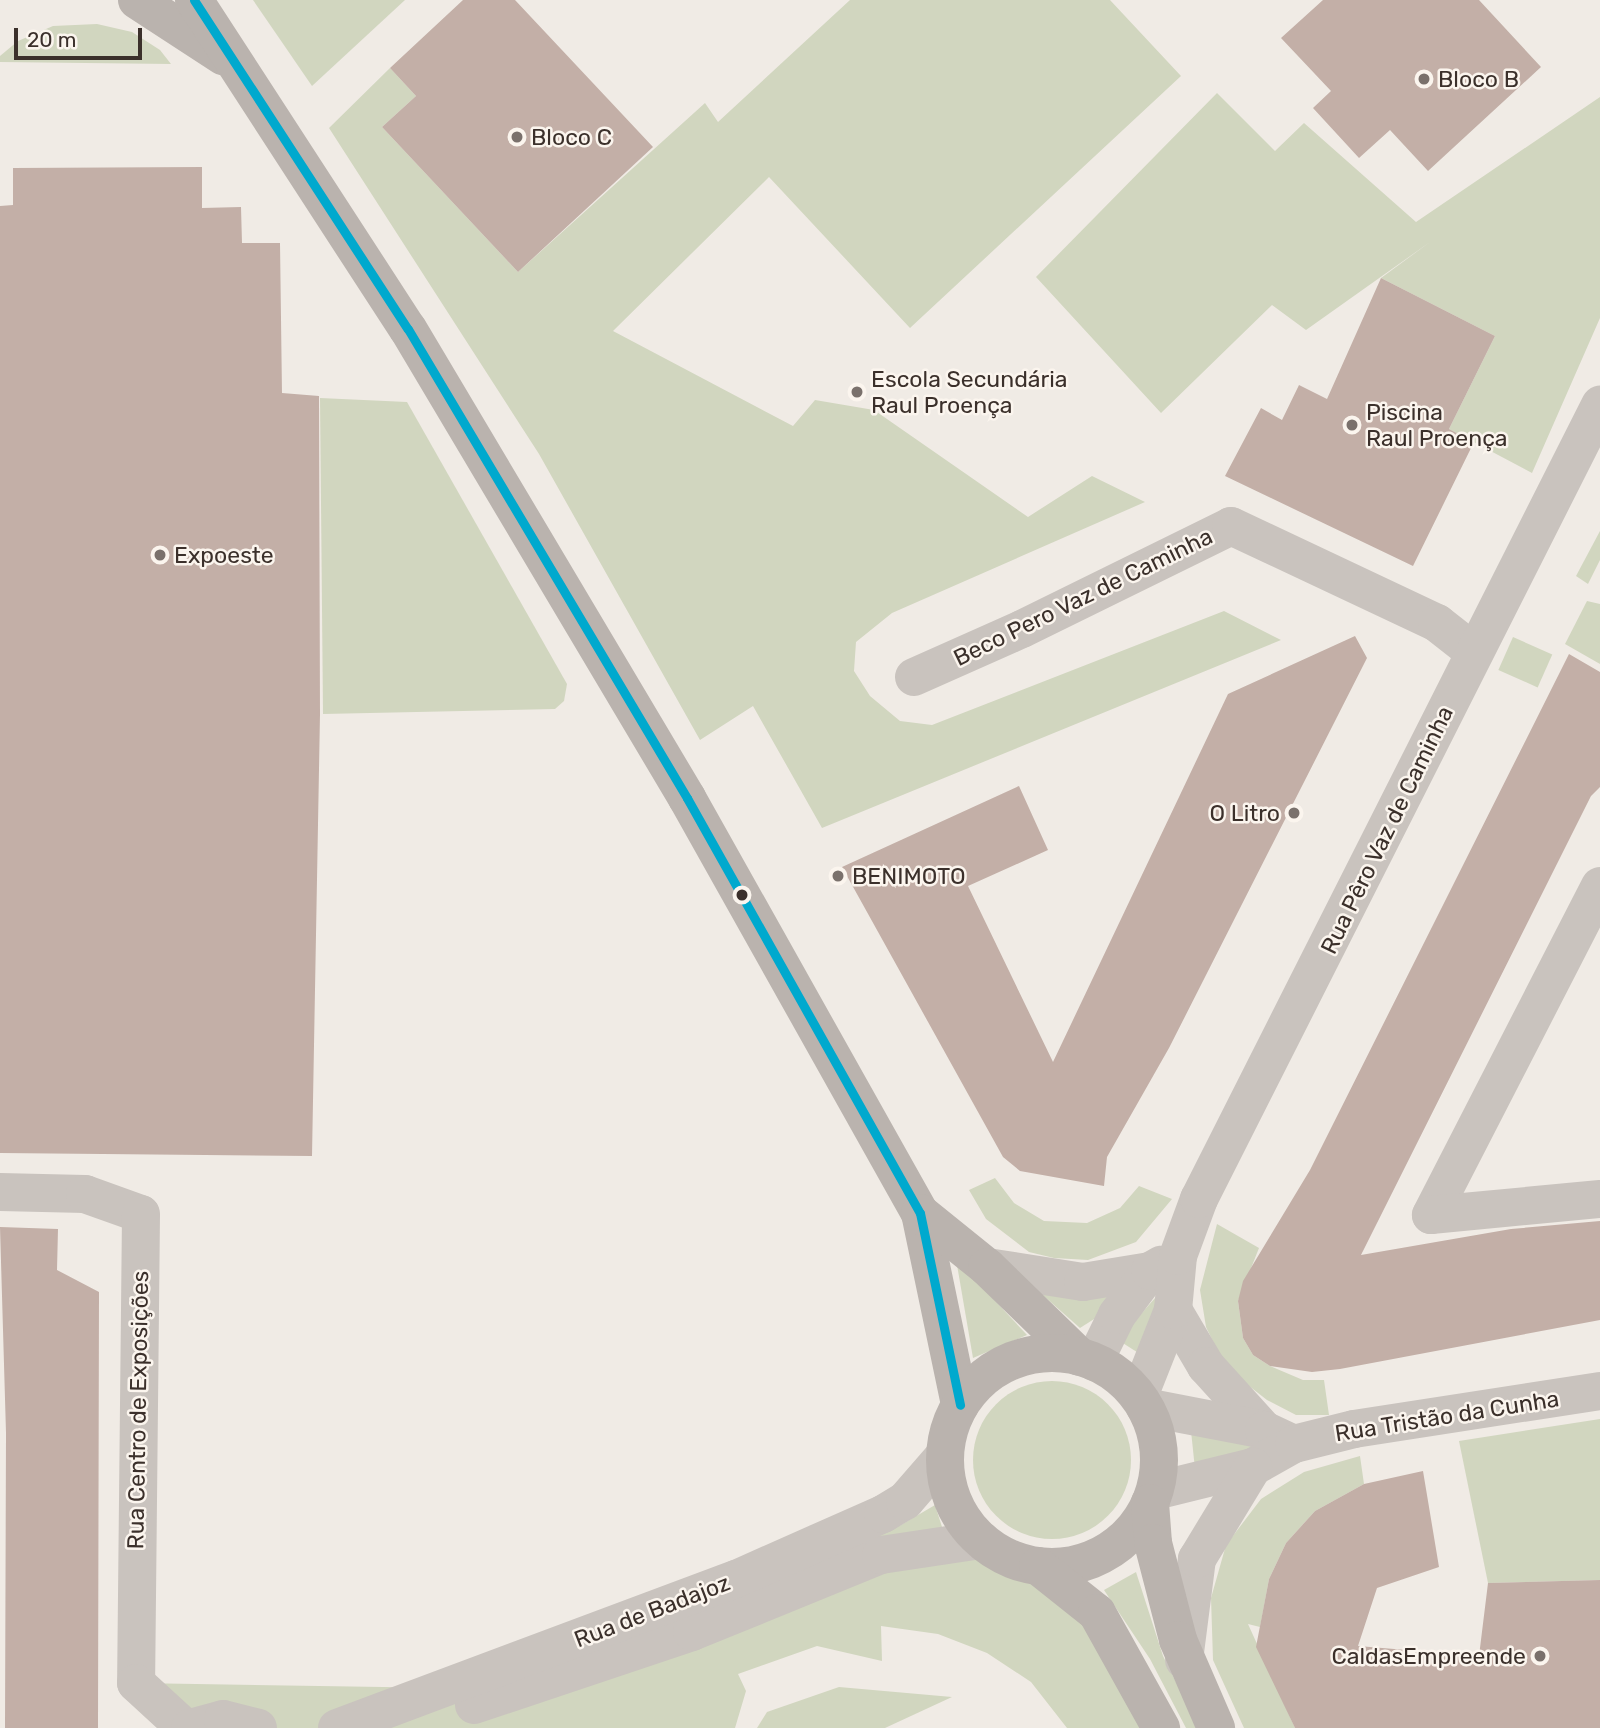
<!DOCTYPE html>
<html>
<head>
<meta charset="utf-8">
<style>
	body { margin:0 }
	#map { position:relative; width:1600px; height:1728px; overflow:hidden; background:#f0ebe5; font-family:Rubik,sans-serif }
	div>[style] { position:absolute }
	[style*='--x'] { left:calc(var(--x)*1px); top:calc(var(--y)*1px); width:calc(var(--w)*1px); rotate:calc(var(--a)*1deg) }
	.green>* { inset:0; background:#d1d6bf; transform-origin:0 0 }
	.round { border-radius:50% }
	.building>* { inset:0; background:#c3afa7 }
	.street>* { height:38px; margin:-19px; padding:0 19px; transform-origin:19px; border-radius:19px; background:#c9c3be }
	.secondary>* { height:38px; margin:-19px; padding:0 19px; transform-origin:19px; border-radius:19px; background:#bab3ae }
	.secondary>.ring { margin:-19px; padding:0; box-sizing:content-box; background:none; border:38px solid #bab3ae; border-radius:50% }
	.bus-1>* { height:9px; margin:-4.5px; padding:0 4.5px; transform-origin:4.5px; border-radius:4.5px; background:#00a9ce }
	.dots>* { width:19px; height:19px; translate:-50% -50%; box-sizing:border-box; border:4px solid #fbf5ee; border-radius:50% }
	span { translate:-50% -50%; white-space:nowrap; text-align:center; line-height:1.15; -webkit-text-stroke:5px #fbf5ee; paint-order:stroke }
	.poi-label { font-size:23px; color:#3b302b }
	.left { translate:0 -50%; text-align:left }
	.right { translate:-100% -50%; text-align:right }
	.street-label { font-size:23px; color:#3b302b }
	.scale { position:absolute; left:14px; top:28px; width:128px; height:32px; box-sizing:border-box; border:4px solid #3b302b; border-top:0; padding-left:9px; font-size:21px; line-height:24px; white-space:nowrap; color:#3b302b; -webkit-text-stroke:5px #fbf5ee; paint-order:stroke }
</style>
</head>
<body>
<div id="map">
	<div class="green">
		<i style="clip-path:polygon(253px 0,405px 0,312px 86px)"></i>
		<i style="clip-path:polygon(850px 0,1110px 0,1181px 76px,910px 328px,769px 177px,613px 331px,793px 426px,815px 400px,874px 410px,1028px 517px,1092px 476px,1145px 502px,892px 613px,856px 642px,854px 671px,870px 696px,900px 721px,932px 725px,1224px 611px,1281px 640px,822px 828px,753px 706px,700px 740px,539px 454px,329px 128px,390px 68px,416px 96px,382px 127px,518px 272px,705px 103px,718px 122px)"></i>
		<i style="clip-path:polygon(97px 24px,132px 32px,160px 50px,171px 64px,0 62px,0 56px,18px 41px,53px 26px)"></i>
		<i style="clip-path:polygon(1217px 93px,1275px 151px,1304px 123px,1416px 222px,1600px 97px,1600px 318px,1532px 473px,1449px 429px,1495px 336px,1381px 278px,1430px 242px,1306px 330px,1272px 305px,1161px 413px,1036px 277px)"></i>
		<i style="clip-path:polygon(320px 398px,407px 402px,567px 684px,564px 701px,555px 709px,323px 714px)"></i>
		<i style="clip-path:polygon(1600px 531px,1600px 560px,1588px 584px,1576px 576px)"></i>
		<i style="clip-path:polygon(1587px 601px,1600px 604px,1600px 664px,1565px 644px)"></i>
		<i style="left:1513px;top:637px;width:43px;height:36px;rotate:24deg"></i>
		<i style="clip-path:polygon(995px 1178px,1014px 1203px,1044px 1221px,1087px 1223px,1120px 1208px,1139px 1186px,1172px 1199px,1136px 1242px,1088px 1260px,1054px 1258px,1029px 1252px,986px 1219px,969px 1190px)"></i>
		<i style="clip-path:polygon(1217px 1224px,1259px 1248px,1238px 1301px,1243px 1338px,1253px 1355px,1270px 1366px,1303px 1380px,1324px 1380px,1329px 1415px,1296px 1415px,1267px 1400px,1226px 1368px,1206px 1327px,1200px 1290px)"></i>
		<i style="clip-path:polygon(956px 1259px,1027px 1335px,973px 1358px)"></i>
		<i style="clip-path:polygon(1129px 1284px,1102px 1314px,1080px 1328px,1036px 1289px)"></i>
		<i style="clip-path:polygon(1163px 1289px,1140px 1354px,1118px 1340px)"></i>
		<i class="round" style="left:973px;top:1381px;width:158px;height:158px"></i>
		<i style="clip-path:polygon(1600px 1419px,1600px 1580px,1488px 1583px,1459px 1441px)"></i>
		<i style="clip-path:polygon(1191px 1431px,1269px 1448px,1195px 1469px)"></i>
		<i style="clip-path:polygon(1360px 1456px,1364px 1484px,1315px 1511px,1286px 1543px,1269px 1579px,1260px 1627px,1248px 1624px,1295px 1728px,1244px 1728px,1213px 1660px,1211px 1598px,1226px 1545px,1261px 1499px,1304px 1472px)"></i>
		<i style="clip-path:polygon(935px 1505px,942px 1527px,1038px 1566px,1161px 1728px,1067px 1728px,1031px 1682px,987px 1653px,938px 1634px,881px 1626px,882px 1661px,817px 1646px,738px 1674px,746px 1691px,735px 1728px,258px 1728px,210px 1720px,136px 1683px,448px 1688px,901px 1525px)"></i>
		<i style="clip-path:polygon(1136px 1572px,1163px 1656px,1199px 1728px,1186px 1728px,1150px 1659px,1104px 1590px)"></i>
		<i style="clip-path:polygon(839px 1687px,952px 1697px,885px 1728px,757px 1728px,767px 1712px)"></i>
	</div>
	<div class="building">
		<i style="clip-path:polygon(463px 0,515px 0,653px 147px,518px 272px,382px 127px,416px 96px,390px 68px)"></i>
		<i style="clip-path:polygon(1323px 0,1479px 0,1541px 67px,1428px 171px,1390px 130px,1359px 158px,1313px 108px,1331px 91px,1281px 38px)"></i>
		<i style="clip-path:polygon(202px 167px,202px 208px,241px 207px,242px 243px,280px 243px,282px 393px,319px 396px,320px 714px,312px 1156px,0 1153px,0 206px,13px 205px,13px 168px)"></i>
		<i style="clip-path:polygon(1381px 278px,1495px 336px,1449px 429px,1474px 442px,1413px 566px,1225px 476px,1261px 408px,1282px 420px,1299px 385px,1327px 399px)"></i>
		<i style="clip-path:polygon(1355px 636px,1367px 658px,1169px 1048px,1107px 1157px,1104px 1186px,1020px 1171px,1003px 1157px,842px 867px,1019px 786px,1048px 850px,968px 886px,1053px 1062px,1228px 694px)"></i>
		<i style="clip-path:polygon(1569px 654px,1600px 672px,1600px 787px,1591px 796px,1361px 1255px,1511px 1229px,1600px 1221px,1600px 1320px,1340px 1369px,1312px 1372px,1270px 1366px,1253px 1355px,1243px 1338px,1238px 1301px,1243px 1281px,1310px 1170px)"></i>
		<i style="clip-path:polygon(0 1227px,58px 1229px,57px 1270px,99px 1292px,98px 1728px,5px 1728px,6px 1433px)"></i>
		<i style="clip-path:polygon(1423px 1471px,1439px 1567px,1377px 1588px,1358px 1646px,1479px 1656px,1488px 1583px,1600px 1580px,1600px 1728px,1295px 1728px,1256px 1647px,1269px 1579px,1286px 1543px,1315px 1511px,1364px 1484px)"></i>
	</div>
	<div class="street">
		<i style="--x:914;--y:677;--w:118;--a:-24"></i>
		<i style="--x:1022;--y:629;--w:233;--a:-26.2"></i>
		<i style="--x:1231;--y:526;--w:228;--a:25.2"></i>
		<i style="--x:1437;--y:623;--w:47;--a:38.1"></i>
		<i style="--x:1600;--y:886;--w:370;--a:117.2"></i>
		<i style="--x:1431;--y:1215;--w:170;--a:-5.4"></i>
		<i style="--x:0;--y:1192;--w:85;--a:1.3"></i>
		<i style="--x:85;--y:1194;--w:59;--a:19.7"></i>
		<i style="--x:141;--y:1214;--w:469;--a:90.6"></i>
		<i style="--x:136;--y:1683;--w:67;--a:42.6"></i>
		<i style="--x:987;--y:1267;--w:97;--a:8.9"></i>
		<i style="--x:1083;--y:1282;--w:68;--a:-9.3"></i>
		<i style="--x:1173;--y:1310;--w:65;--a:59.5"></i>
		<i style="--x:1206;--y:1366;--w:86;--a:47.8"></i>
		<i style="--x:1094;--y:1362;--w:52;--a:-63.9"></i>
		<i style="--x:1117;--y:1315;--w:55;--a:-53.1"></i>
		<i style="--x:1150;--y:1271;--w:13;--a:-29"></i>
		<i style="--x:1139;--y:1396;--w:92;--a:-68.4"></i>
		<i style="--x:1173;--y:1310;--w:54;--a:-84.7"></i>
		<i style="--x:1178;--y:1256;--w:61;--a:-69.8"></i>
		<i style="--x:1199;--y:1199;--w:890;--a:-63.2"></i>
		<i style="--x:1145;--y:1407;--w:121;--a:10.9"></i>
		<i style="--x:1264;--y:1430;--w:33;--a:25"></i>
		<i style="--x:1155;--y:1491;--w:101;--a:-13.8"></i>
		<i style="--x:1253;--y:1467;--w:47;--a:-29.3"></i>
		<i style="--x:1294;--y:1444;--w:62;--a:-14"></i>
		<i style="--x:1354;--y:1429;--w:249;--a:-8.8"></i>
		<i style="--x:1184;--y:1660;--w:102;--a:-82.7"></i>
		<i style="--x:1197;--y:1559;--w:108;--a:-58.7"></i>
		<i style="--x:474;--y:1705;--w:230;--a:-18.5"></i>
		<i style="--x:692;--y:1632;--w:204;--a:-22.2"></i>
		<i style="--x:881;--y:1555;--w:101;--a:-8.5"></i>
		<i style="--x:190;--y:1728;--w:34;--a:-15"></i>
		<i style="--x:223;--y:1719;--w:36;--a:14"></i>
		<i style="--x:337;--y:1728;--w:426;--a:-20.5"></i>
		<i style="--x:736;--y:1579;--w:161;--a:-23.9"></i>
		<i style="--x:883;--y:1514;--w:26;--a:-31"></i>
		<i style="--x:905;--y:1501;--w:60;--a:-49.1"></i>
	</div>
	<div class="secondary">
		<i style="--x:137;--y:0;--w:103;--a:33.1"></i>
		<i style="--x:194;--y:0;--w:392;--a:57"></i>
		<i style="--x:408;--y:329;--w:546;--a:59.25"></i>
		<i style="--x:687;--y:798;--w:476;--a:60.7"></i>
		<i style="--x:920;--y:1213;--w:196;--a:78.2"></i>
		<i style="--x:920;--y:1213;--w:86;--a:38.9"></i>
		<i style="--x:987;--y:1267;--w:129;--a:44.1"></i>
		<i class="ring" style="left:945px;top:1353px;width:176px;height:176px"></i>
		<i style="--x:1150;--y:1503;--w:40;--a:85.7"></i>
		<i style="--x:1153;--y:1543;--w:100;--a:75.5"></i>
		<i style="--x:1178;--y:1640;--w:96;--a:66.6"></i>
		<i style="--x:1038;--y:1566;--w:75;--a:38.5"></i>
		<i style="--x:1097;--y:1613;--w:132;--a:60.9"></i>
	</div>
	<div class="bus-1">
		<i style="--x:194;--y:0;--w:392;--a:57"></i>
		<i style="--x:408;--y:329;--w:546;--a:59.25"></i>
		<i style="--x:687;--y:798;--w:476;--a:60.7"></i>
		<i style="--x:920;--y:1213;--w:196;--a:78.2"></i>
	</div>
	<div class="dots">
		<i style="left:1424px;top:79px;background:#7a716c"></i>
		<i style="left:517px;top:137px;background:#7a716c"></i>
		<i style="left:857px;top:392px;background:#7a716c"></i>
		<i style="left:1352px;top:425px;background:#7a716c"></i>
		<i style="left:160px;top:555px;background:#7a716c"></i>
		<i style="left:1294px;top:813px;background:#7a716c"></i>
		<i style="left:838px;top:876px;background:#7a716c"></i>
		<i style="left:742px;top:895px;background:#3b302b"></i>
		<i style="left:1540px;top:1656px;background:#7a716c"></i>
	</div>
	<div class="poi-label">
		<span class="left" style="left:1438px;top:79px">Bloco B</span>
		<span class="left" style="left:531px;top:137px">Bloco C</span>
		<span class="left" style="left:871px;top:392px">Escola Secundária<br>Raul Proença</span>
		<span class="left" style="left:1366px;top:425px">Piscina<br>Raul Proença</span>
		<span class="left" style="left:174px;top:555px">Expoeste</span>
		<span class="right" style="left:1280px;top:813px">O Litro</span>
		<span class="left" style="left:852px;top:876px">BENIMOTO</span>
		<span class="right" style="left:1526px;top:1656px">CaldasEmpreende</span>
	</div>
	<div class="street-label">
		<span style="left:1083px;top:597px;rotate:-26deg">Beco Pero Vaz de Caminha</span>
		<span style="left:1387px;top:830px;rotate:-64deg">Rua Pêro Vaz de Caminha</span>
		<span style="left:138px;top:1410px;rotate:-89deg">Rua Centro de Exposições</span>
		<span style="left:1447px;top:1416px;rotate:-9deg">Rua Tristão da Cunha</span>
		<span style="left:652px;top:1611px;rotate:-21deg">Rua de Badajoz</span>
	</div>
	<div class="scale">20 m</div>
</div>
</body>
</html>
